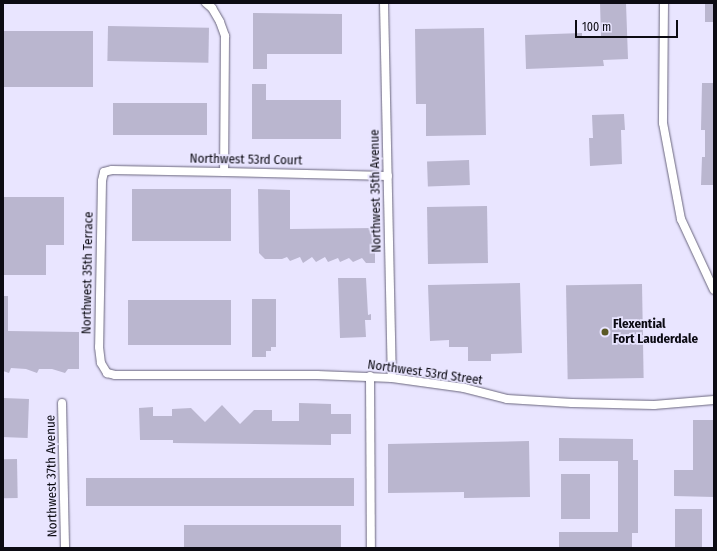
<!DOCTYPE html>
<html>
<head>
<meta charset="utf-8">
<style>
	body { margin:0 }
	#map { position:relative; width:717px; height:551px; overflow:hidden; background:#e9e5ff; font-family:"Fira Sans Condensed",sans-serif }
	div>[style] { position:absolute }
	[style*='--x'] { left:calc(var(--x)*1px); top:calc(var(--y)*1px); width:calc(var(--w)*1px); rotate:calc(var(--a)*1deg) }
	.building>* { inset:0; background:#bab6cf; transform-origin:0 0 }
	.roads { filter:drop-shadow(0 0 1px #6a667d) drop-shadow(0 0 1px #6a667d) }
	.minor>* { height:8px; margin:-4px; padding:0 4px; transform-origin:4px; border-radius:4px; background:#fff }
	.dots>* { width:11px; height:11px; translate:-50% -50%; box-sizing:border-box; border:2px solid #e9e5ff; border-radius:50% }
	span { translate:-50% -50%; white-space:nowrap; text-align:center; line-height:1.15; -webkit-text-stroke:3.5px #e9e5ff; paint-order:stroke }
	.street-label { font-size:13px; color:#0c0b13 }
	.poi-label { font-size:13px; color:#0c0b13; font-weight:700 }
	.left { translate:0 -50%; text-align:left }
	.frame { position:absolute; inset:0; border:4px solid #0c0b13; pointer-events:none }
	.scale { position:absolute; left:575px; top:20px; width:103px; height:18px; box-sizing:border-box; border:2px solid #0c0b13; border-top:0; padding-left:5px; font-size:12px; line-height:14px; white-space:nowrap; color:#0c0b13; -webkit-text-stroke:3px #e9e5ff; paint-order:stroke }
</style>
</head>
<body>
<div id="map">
	<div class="building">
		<i style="clip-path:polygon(600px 3px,626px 3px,628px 59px,603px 60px,604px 66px,526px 69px,525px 35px,582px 33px,582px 37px,601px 36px)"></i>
		<i style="left:705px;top:3px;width:9px;height:19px"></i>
		<i style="clip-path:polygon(253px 13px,342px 14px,342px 54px,267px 54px,267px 69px,253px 69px)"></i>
		<i style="left:108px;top:26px;width:101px;height:35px;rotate:1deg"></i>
		<i style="clip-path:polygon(484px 28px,486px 135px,426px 136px,426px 104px,416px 104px,415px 29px)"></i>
		<i style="left:3px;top:31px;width:90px;height:56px"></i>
		<i style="clip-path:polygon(702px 83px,714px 83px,714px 185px,701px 185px,702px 157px,705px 157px,705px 130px,701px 130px)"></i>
		<i style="clip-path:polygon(252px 84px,266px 84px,266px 100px,341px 100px,341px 139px,252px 139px)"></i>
		<i style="left:113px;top:103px;width:94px;height:32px"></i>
		<i style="clip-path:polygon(624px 114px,625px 130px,621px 130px,622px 164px,590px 166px,589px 138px,593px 138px,592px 115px)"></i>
		<i style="left:469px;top:160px;width:25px;height:42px;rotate:88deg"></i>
		<i style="left:132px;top:189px;width:99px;height:52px"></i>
		<i style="clip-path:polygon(258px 189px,290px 190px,290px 229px,375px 228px,375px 263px,366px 263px,362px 258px,353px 262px,349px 258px,340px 262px,338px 258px,328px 262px,325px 257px,316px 262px,312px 257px,303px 263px,300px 257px,290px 261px,287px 257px,282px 259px,265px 259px,259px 253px)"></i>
		<i style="clip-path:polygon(3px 197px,64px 197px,64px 245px,46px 245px,46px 275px,3px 275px)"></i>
		<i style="left:487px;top:206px;width:57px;height:60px;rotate:89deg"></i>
		<i style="clip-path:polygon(338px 278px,366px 278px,368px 315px,371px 314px,371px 320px,365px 320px,366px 337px,340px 338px)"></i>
		<i style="clip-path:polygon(520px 283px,522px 353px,491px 354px,491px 361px,468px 361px,468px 347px,449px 347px,449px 340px,430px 341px,428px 285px)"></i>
		<i style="left:642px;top:284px;width:94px;height:76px;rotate:89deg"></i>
		<i style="clip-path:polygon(3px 296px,8px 296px,8px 331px,79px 332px,79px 369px,68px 369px,65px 373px,52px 369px,39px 369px,37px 373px,26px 369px,11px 368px,9px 373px,3px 371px)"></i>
		<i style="clip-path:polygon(252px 299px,276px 299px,276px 347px,271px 347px,271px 351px,266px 351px,266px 357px,252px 357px)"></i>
		<i style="left:128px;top:300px;width:103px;height:45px"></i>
		<i style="left:3px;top:398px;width:26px;height:39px;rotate:2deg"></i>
		<i style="clip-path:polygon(299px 403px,331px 404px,331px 414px,351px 414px,351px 434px,331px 434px,331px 445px,173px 443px,173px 440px,140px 440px,139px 408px,153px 407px,153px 416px,172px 416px,172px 409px,191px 408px,205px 422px,222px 405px,240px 424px,254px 410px,272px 410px,272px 421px,299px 421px)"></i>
		<i style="clip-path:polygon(693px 420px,714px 420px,714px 497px,674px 496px,674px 470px,693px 470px)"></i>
		<i style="clip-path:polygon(559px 438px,633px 439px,633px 460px,638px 460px,638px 533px,632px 533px,632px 548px,559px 548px,559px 532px,618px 532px,618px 461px,559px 461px)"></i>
		<i style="clip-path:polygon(529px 441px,530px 497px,464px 498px,464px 492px,388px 493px,388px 444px)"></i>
		<i style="left:17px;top:459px;width:39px;height:14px;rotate:89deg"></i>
		<i style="left:561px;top:474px;width:29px;height:45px"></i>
		<i style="left:86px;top:478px;width:268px;height:28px"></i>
		<i style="left:675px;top:509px;width:27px;height:39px"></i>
		<i style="left:184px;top:525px;width:157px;height:23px"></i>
	</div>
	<div class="roads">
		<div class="minor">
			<i style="--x:206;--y:3;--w:8;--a:40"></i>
			<i style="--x:212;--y:8;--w:16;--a:60"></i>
			<i style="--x:220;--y:22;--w:15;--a:70"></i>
			<i style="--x:225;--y:36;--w:136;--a:90.4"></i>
			<i style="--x:384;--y:3;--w:375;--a:88.8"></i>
			<i style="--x:664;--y:3;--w:120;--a:90.5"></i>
			<i style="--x:663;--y:123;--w:98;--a:79.4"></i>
			<i style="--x:681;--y:219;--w:78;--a:65.1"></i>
			<i style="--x:388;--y:176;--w:164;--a:-178.6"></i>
			<i style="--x:224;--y:172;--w:112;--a:-179"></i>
			<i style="--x:112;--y:170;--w:8;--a:166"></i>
			<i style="--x:104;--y:172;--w:9;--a:103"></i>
			<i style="--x:102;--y:181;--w:166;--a:91"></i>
			<i style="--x:99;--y:347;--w:16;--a:83"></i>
			<i style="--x:101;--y:363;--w:12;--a:59"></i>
			<i style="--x:107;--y:373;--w:8;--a:14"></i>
			<i style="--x:115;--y:375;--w:202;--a:0"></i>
			<i style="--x:317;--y:375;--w:75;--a:2.3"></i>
			<i style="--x:392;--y:378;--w:73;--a:7.9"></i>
			<i style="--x:464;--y:388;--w:44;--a:14.3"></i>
			<i style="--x:507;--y:399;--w:65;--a:3.5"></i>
			<i style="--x:572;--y:403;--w:82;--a:1.4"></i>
			<i style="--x:654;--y:405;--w:60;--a:-4.8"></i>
			<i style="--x:370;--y:376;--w:172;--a:89.7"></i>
			<i style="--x:62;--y:403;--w:145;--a:88.8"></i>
		</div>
	</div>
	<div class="dots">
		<i style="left:605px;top:332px;background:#5b5926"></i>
	</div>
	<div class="street-label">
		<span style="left:246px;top:160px;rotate:1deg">Northwest 53rd Court</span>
		<span style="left:376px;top:191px;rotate:-91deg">Northwest 35th Avenue</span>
		<span style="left:88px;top:273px;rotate:-89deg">Northwest 35th Terrace</span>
		<span style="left:425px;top:373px;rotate:8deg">Northwest 53rd Street</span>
		<span style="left:52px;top:476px;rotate:-91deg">Northwest 37th Avenue</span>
	</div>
	<div class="poi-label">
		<span class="left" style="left:613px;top:332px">Flexential<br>Fort Lauderdale</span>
	</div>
	<div class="frame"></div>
	<div class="scale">100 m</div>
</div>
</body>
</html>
